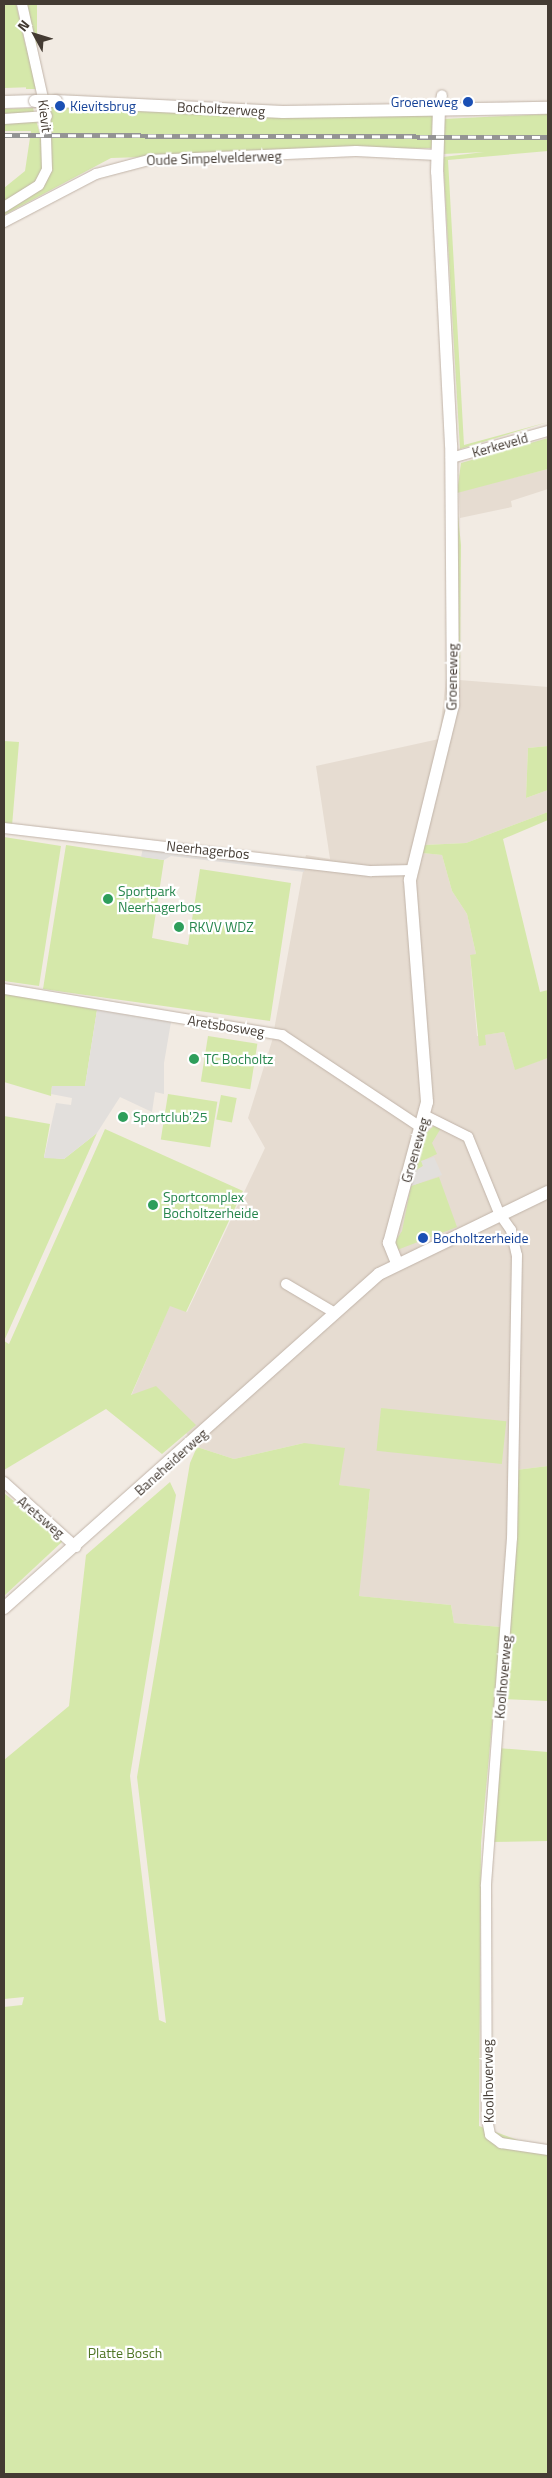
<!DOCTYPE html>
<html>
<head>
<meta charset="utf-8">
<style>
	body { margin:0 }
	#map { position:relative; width:552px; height:2478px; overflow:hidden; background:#f2ebe3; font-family:"Titillium Web",sans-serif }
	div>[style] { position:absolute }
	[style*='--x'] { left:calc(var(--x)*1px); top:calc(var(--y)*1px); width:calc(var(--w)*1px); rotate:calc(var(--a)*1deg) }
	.residential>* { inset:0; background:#e6dcd1 }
	.green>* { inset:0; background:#d5e8aa; transform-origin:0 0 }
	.parking>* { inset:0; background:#e2dfdc }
	.roads { filter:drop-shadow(0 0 1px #c1b4a9) drop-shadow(0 0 1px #c1b4a9) }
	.minor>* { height:10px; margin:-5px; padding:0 5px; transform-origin:5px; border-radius:5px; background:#fff }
	.tertiary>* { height:12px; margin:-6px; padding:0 6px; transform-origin:6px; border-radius:6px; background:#fff }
	.rail>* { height:4.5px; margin-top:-2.25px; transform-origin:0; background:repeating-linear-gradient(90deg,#fff 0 8px,#949494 0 16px); box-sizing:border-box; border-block:1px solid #949494 }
	.bridges { filter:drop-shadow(0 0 1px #c1b4a9) drop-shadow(0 0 1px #c1b4a9) }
	.tertiary-bridge>* { height:12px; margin:-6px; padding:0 6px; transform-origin:6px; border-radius:6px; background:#fff }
	.dots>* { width:14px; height:14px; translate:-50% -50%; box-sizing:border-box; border:2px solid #fff; border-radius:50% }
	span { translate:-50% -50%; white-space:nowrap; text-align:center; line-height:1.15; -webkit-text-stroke:4.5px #fff; paint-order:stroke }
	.transit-label { font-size:14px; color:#164399 }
	.right { translate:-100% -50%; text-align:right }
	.left { translate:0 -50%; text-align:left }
	.street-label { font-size:14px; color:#443b33 }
	.leisure-label { font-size:14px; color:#27864d }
	.park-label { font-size:14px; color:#507626 }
	.frame { position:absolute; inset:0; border:5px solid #443b33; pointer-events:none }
	.north { position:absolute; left:10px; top:10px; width:50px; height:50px; -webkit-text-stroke:4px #fff; paint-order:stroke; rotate:309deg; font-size:14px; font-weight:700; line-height:20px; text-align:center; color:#443b33 }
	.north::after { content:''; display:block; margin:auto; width:18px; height:22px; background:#443b33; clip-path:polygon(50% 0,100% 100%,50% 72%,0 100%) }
</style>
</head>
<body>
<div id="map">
	<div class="residential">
		<i style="clip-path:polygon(548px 469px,548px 489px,511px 501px,512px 507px,460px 518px,459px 491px)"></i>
		<i style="clip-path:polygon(446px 679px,548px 687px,548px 746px,528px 748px,526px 798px,548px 790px,548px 812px,466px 843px,424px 845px,423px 853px,442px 855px,452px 891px,467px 914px,476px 954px,470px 956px,477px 1036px,504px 1032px,515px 1069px,548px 1058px,548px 1466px,516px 1470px,501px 1627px,454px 1623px,451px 1605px,358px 1596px,370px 1490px,339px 1485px,304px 1443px,234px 1459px,197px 1447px,186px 1433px,195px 1425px,131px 1396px,170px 1305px,187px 1312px,265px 1148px,248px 1118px,272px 1041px,306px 855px,330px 859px,316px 766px,439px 739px)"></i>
	</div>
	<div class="green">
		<i style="clip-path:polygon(4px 4px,16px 4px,35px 87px,4px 88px)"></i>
		<i style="left:26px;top:4px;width:11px;height:85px"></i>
		<i style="clip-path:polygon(50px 107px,433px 114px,432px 148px,111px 158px,4px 215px,4px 188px,25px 171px,31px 131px,4px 131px,4px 109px,33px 108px,39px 131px,51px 131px)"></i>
		<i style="clip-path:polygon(548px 114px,548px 151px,448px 160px,464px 445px,548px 422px,460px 449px,443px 157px,484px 152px,443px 154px,443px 119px)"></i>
		<i style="clip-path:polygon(548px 438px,548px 469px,457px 493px,461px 463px)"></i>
		<i style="clip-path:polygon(458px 516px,461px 545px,460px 680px,459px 680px)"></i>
		<i style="clip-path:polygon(4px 741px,19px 742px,12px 826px,4px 825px)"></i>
		<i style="clip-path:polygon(548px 746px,548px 790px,526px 798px,528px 748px)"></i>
		<i style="clip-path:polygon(548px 812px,548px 820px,503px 839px,540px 992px,548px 990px,548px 1058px,515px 1070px,504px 1032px,485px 1035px,486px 1045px,479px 1046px,470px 955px,476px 954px,467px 914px,452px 891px,442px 855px,422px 853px,424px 845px,466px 843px)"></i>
		<i style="clip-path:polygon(4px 837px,61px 846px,39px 986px,4px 981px)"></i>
		<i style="clip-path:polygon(66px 845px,164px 860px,152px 938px,188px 945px,200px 869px,291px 883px,270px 1021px,43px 989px)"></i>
		<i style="clip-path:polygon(4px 993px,97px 1010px,85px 1086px,52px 1086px,51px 1096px,4px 1082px)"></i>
		<i style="left:208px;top:1036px;width:50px;height:46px;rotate:9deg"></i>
		<i style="left:168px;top:1094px;width:50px;height:46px;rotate:9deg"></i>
		<i style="left:221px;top:1095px;width:16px;height:25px;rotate:11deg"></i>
		<i style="clip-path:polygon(4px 1116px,50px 1124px,44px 1157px,64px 1159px,97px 1133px,4px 1341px,9px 1344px,105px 1129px,243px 1191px,186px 1312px,170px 1306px,131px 1395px,156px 1386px,196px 1425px,162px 1454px,106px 1409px,4px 1470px)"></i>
		<i style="clip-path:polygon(434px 1126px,441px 1128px,432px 1143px,437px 1154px,422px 1161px,423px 1166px,415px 1171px,426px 1133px)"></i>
		<i style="clip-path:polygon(439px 1177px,457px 1227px,397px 1250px,393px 1245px,402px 1231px,411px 1186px)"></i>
		<i style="left:381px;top:1408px;width:126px;height:43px;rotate:6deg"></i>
		<i style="clip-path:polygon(304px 1443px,345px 1448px,339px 1485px,370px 1489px,359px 1596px,451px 1605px,454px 1623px,501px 1627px,481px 1843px,479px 2126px,548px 2151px,548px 2474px,4px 2474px,4px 2007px,22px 2005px,24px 1997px,4px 1999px,4px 1760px,69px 1706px,86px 1555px,170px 1482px,176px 1495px,130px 1776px,159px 2020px,166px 2023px,137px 1777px,190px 1463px,197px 1447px,234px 1459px)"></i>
		<i style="clip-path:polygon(548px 1466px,548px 1701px,503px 1699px,516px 1470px)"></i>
		<i style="clip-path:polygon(4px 1493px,63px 1541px,4px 1596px)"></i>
		<i style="clip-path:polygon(497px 1748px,548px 1752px,548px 1841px,490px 1842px)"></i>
	</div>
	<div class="parking">
		<i style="clip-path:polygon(143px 848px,305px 863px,304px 872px,171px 856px,164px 860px,141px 857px)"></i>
		<i style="clip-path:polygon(97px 1010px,171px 1022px,164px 1063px,164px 1094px,155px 1092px,152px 1112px,120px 1097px,97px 1133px,64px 1159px,44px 1158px,56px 1103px,71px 1105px,72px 1098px,51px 1094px,52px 1086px,85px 1086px)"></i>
		<i style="clip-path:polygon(434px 1157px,442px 1175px,411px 1186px,415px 1171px,423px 1166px,421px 1161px)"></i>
	</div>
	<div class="roads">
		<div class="minor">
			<i style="--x:439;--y:109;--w:14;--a:-78"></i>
			<i style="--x:4;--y:119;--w:43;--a:-4"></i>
			<i style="--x:4;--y:207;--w:41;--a:-32.2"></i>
			<i style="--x:39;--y:185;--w:18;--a:-63"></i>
			<i style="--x:47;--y:169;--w:62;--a:-91.8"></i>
			<i style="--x:45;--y:107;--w:106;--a:-102.6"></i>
			<i style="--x:4;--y:222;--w:104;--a:-27.6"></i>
			<i style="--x:96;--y:174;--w:55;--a:-14.8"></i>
			<i style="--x:149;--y:160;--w:207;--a:-2.5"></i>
			<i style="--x:356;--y:151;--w:81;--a:2.8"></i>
			<i style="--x:451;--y:458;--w:101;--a:-15.6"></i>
			<i style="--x:4;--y:828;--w:370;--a:6.7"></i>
			<i style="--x:371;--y:871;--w:41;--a:-1.4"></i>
			<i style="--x:4;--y:989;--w:282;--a:9.4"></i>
			<i style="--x:282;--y:1035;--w:168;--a:33.6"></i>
			<i style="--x:426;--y:1116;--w:47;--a:26.6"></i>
			<i style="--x:468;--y:1137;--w:82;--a:67.8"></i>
			<i style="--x:499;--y:1213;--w:21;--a:55"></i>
			<i style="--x:511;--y:1230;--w:26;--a:77"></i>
			<i style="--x:517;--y:1255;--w:283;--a:91"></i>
			<i style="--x:512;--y:1538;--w:349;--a:94.3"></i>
			<i style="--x:486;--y:1886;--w:233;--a:89.8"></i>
			<i style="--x:487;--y:2119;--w:16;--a:79"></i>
			<i style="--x:490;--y:2135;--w:14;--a:36"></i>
			<i style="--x:501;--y:2143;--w:48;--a:8.5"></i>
			<i style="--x:286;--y:1284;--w:57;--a:30.6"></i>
			<i style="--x:4;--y:1482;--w:97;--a:42.1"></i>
		</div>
		<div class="tertiary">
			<i style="--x:56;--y:101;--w:227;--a:2.8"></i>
			<i style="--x:283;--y:112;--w:265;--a:-0.9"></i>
			<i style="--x:4;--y:102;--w:31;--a:-2"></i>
			<i style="--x:397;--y:1263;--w:22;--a:-112"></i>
			<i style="--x:389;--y:1243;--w:146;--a:-74.9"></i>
			<i style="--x:427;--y:1102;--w:223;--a:-94.4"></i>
			<i style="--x:410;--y:880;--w:180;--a:-76.2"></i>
			<i style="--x:453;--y:705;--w:260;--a:-90.4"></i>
			<i style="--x:451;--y:445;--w:273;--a:-92.9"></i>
			<i style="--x:437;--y:172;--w:63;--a:-88.2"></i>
			<i style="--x:4;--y:1608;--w:502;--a:-41.69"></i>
			<i style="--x:379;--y:1274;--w:188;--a:-25.9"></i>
		</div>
	</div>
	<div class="rail">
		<i style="--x:4;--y:135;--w:544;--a:0.21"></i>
	</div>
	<div class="bridges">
		<div class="tertiary-bridge">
			<i style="--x:35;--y:101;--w:21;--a:0"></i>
		</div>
	</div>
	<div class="dots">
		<i style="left:468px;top:102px;background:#1a4fb4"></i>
		<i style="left:60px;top:106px;background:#1a4fb4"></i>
		<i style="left:108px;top:899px;background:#2e9e5b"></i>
		<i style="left:179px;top:927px;background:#2e9e5b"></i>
		<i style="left:194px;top:1059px;background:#2e9e5b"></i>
		<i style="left:123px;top:1117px;background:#2e9e5b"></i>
		<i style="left:153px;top:1205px;background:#2e9e5b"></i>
		<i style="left:423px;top:1238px;background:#1a4fb4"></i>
	</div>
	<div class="transit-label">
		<span class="right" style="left:458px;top:102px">Groeneweg</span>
		<span class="left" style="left:70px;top:106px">Kievitsbrug</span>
		<span class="left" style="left:433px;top:1238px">Bocholtzerheide</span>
	</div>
	<div class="street-label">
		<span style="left:221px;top:109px;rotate:3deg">Bocholtzerweg</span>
		<span style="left:45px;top:116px;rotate:83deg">Kievit</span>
		<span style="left:214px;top:158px;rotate:-2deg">Oude Simpelvelderweg</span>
		<span style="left:500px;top:445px;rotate:-16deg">Kerkeveld</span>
		<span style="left:452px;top:677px;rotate:-89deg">Groeneweg</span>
		<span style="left:208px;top:850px;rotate:6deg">Neerhagerbos</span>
		<span style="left:226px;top:1026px;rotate:9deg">Aretsbosweg</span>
		<span style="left:415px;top:1150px;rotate:-74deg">Groeneweg</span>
		<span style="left:171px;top:1462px;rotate:-42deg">Baneheiderweg</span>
		<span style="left:41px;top:1517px;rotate:40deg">Aretsweg</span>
		<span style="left:503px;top:1677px;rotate:-85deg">Koolhoverweg</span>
		<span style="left:488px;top:2081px;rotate:-91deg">Koolhoverweg</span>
	</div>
	<div class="leisure-label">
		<span class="left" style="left:118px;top:899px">Sportpark<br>Neerhagerbos</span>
		<span class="left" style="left:189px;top:927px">RKVV WDZ</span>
		<span class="left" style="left:204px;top:1059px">TC Bocholtz</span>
		<span class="left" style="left:133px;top:1117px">Sportclub'25</span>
		<span class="left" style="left:163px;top:1205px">Sportcomplex<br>Bocholtzerheide</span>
	</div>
	<div class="park-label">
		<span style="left:125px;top:2353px">Platte Bosch</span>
	</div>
	<div class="frame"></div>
	<div class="north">N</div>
</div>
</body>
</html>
